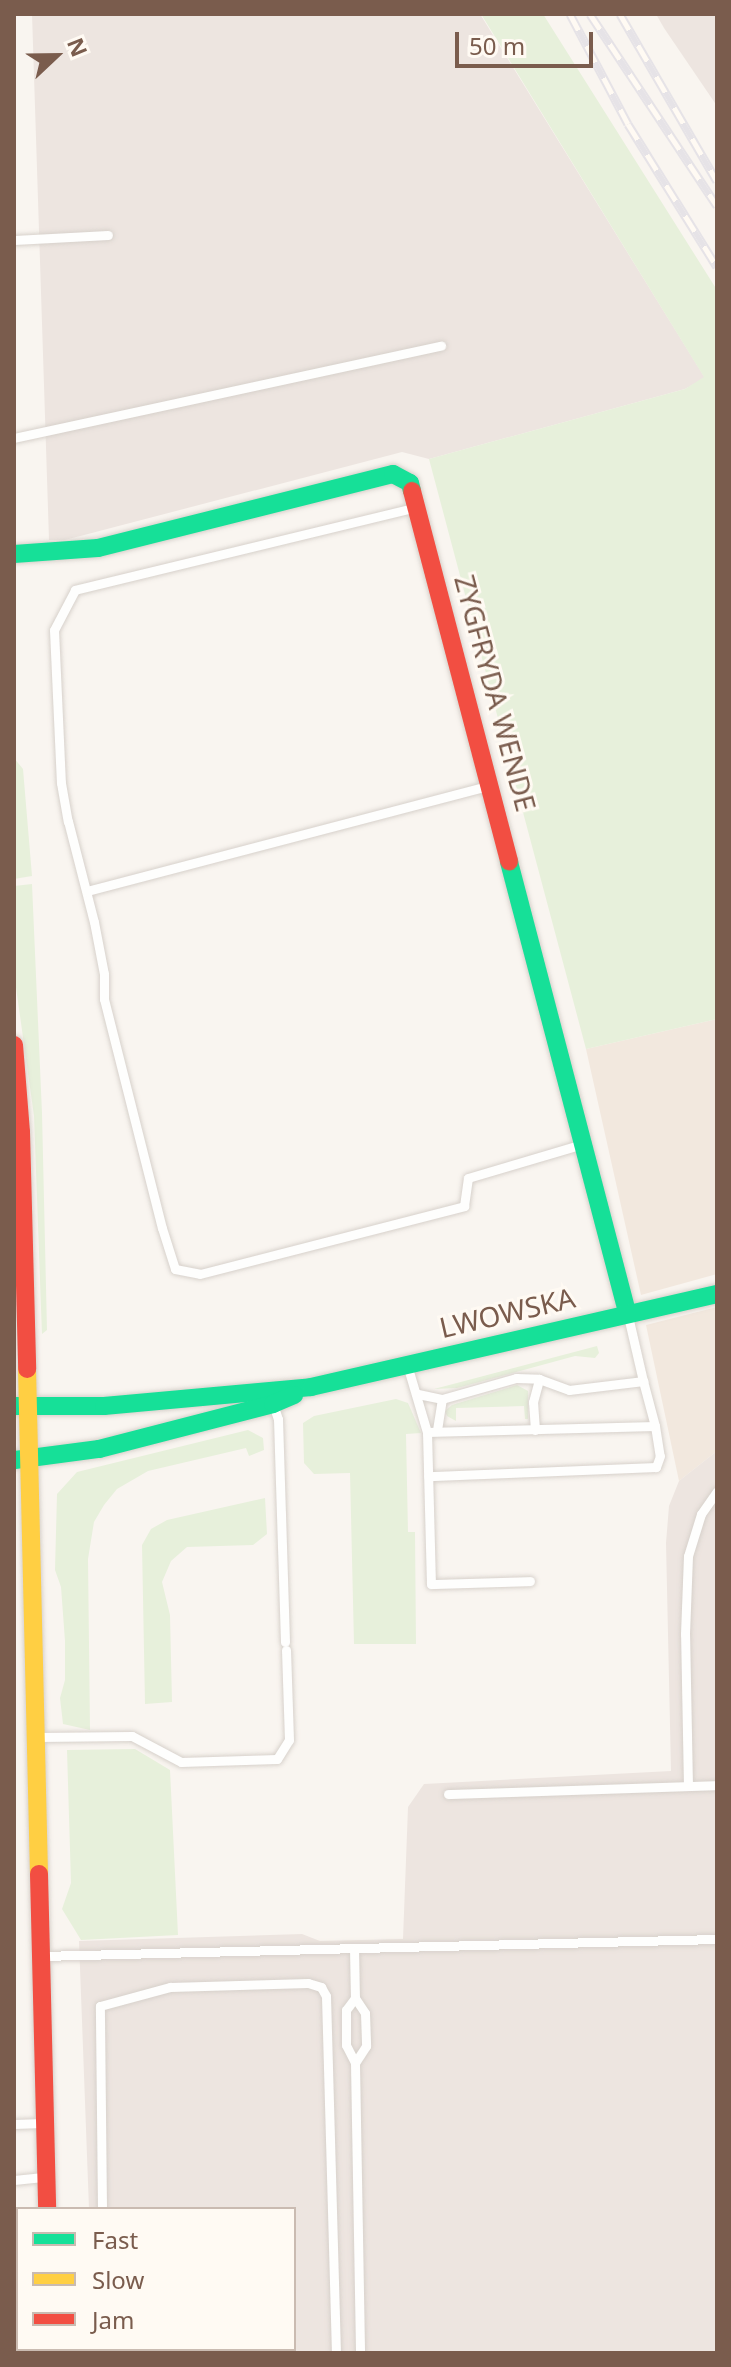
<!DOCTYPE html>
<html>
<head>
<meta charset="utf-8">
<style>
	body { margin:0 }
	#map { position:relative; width:731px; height:2367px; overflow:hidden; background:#f9f5f0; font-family:"Noto Sans",sans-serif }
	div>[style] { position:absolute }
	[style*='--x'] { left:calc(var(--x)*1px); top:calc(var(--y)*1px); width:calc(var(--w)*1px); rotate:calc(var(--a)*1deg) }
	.residential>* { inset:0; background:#f2e8de }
	.industrial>* { inset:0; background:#ede5e0 }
	.green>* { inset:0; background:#e7f0db }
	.roads { filter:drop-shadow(0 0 2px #d7d1cb) drop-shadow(0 0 2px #d7d1cb) }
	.lane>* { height:9px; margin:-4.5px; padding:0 4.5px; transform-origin:4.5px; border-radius:4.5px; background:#fefefd }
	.fast>* { height:18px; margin:-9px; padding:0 9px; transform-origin:9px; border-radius:9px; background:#16e098 }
	.slow>* { height:18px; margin:-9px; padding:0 9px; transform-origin:9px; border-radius:9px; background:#ffcf43 }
	.jam>* { height:18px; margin:-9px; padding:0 9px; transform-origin:9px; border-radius:9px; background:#f24e42 }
	.rail>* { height:9px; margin-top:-4.5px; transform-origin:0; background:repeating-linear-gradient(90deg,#fffaf3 0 18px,#e6e3e7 0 36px); box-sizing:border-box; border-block:2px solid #e6e3e7 }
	span { translate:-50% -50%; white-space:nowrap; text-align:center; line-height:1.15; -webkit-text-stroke:6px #fffaf3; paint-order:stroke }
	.street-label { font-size:28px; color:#7a5c4d }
	.frame { position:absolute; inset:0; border:16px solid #7a5c4d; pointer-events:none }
	.legend { position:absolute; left:16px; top:2207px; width:280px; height:144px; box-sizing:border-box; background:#fffaf3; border:2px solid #cabbb1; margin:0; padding:10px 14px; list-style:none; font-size:24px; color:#7a5c4d }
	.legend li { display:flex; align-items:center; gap:16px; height:40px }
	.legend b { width:40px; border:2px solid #cabbb1 }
	.north { position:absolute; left:16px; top:16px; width:80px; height:80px; -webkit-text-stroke:6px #fffaf3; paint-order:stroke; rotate:68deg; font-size:22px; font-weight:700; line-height:32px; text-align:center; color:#7a5c4d }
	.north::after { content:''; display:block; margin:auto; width:28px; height:36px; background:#7a5c4d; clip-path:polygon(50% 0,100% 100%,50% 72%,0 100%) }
	.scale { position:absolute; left:455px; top:32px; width:138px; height:36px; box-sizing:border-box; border:4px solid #7a5c4d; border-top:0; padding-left:10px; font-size:24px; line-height:28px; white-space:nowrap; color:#7a5c4d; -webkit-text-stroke:6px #fffaf3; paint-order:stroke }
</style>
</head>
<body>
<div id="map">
	<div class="residential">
		<i style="clip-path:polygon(717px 1019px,717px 1274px,641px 1295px,586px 1049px)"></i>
		<i style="clip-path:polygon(717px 1307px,717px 1451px,679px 1481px,646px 1325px)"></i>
	</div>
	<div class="industrial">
		<i style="clip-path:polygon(32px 14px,480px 14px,705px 378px,685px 389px,429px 459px,402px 452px,65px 540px,49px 540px)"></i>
		<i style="clip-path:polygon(656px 14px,717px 14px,717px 106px,664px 28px)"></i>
		<i style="clip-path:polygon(717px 1451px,717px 2353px,91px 2353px,91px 2349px,294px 2349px,294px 2209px,89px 2209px,79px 1941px,302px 1934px,320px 1941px,403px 1939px,408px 1807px,424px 1784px,671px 1771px,666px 1543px,669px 1506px,679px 1481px)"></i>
	</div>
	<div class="green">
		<i style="clip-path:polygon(481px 14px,543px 14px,717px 290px,717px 1019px,586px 1049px,429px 459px,685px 389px,704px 377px)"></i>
		<i style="clip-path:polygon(14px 758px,23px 769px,32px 876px,14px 879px)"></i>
		<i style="clip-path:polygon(32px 884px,42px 1113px,47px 1330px,42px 1334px,34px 1116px,14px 973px,14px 886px)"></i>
		<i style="clip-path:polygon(597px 1346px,599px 1353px,595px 1358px,575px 1356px,457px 1388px,434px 1389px)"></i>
		<i style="clip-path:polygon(517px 1385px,528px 1391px,528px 1419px,525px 1419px,524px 1406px,456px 1408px,456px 1421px,447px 1416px,445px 1411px,452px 1405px)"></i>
		<i style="clip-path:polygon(396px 1399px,408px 1403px,421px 1433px,406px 1434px,408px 1532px,415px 1532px,416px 1644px,354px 1644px,350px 1473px,314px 1474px,304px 1463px,303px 1423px,314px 1416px)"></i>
		<i style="clip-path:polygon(248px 1430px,263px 1438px,264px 1450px,249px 1456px,246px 1448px,148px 1471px,117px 1489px,104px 1505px,94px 1522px,88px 1559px,90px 1730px,63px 1724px,60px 1698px,65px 1680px,65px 1641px,61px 1587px,55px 1570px,57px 1494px,77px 1472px)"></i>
		<i style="clip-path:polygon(265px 1498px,267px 1534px,253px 1545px,187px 1547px,171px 1561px,162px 1582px,170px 1615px,172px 1702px,145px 1704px,142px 1545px,151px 1529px,167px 1520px)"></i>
		<i style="clip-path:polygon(135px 1749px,170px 1770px,178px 1935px,81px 1940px,62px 1909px,71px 1883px,67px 1750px)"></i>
	</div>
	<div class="roads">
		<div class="lane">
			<i style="--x:14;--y:240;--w:94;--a:-3"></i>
			<i style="--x:14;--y:438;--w:437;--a:-12.2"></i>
			<i style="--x:413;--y:508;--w:348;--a:166.4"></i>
			<i style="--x:75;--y:590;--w:45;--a:117.7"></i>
			<i style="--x:54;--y:630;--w:153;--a:87.4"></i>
			<i style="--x:61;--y:783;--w:39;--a:80"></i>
			<i style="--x:68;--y:821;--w:104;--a:75.6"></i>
			<i style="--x:94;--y:922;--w:53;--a:79.1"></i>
			<i style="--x:104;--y:974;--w:25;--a:90"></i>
			<i style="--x:104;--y:999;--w:236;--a:75.8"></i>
			<i style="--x:162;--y:1228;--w:43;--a:72.4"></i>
			<i style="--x:175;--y:1269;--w:25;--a:11"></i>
			<i style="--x:200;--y:1274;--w:273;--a:-14.4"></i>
			<i style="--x:464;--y:1206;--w:28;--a:-82"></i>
			<i style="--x:468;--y:1178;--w:120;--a:-16.5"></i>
			<i style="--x:87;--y:891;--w:415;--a:-14.7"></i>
			<i style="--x:628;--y:1316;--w:67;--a:77"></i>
			<i style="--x:408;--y:1368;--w:67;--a:73.5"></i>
			<i style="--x:427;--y:1432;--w:228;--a:-1.5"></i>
			<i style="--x:655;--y:1426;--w:30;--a:81"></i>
			<i style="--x:660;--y:1456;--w:12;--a:110"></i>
			<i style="--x:656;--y:1467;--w:228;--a:177.7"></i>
			<i style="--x:418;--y:1394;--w:25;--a:12"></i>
			<i style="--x:442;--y:1399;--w:77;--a:-15.8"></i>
			<i style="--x:516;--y:1378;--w:23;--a:2"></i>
			<i style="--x:539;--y:1379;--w:32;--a:20"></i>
			<i style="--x:569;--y:1390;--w:75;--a:-6.9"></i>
			<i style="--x:643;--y:1381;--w:47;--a:75.1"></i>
			<i style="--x:273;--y:1404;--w:16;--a:72"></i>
			<i style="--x:278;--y:1419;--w:223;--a:88.2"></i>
			<i style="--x:437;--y:1430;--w:31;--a:-81"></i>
			<i style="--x:535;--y:1430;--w:28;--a:-94"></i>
			<i style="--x:533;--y:1402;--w:24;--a:-75"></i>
			<i style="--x:427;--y:1432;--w:152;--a:88.5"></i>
			<i style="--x:431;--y:1584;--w:99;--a:-1.7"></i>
			<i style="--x:39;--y:1737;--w:93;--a:-0.6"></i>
			<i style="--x:132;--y:1736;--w:55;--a:28"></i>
			<i style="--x:181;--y:1762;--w:96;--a:-1.8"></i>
			<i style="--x:277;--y:1759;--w:22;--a:-58"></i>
			<i style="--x:289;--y:1740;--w:90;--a:-91.9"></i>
			<i style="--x:688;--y:1786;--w:152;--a:-91.1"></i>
			<i style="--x:685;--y:1634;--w:78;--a:-87.8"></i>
			<i style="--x:688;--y:1556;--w:44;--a:-72.8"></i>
			<i style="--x:701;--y:1514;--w:28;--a:-55"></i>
			<i style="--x:448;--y:1794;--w:269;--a:-1.9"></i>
			<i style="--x:354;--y:1948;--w:50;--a:88.9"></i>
			<i style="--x:355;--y:1998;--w:18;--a:56"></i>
			<i style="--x:365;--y:2013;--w:33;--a:88"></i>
			<i style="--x:366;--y:2046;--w:20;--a:123"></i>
			<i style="--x:41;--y:1956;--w:676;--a:-1.44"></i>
			<i style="--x:355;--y:1998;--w:15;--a:127"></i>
			<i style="--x:346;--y:2010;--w:35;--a:90"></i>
			<i style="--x:346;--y:2045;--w:20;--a:63"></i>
			<i style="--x:355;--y:2063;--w:290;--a:89"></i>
			<i style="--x:14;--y:2124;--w:28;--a:-2"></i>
			<i style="--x:14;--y:2180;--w:29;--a:-6"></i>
			<i style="--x:102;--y:2209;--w:203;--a:-90.6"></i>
			<i style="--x:100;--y:2006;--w:73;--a:-15.2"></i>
			<i style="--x:170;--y:1987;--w:138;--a:-1.7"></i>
			<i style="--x:308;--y:1983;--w:14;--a:17"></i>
			<i style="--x:321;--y:1987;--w:10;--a:61"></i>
			<i style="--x:326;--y:1996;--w:357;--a:88.4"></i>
			<i style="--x:105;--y:2349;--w:4;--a:76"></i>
		</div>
		<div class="fast">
			<i style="--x:14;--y:554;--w:84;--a:-4.1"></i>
			<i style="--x:98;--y:548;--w:304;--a:-14.1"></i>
			<i style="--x:393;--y:474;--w:19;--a:28"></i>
			<i style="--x:410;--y:483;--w:8;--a:76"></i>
			<i style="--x:509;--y:862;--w:466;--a:75.3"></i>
			<i style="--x:14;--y:1406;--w:90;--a:0"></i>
			<i style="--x:104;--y:1406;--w:208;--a:-5.2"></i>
			<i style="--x:311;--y:1387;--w:417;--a:-12.9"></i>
			<i style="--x:15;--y:1460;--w:85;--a:-7.5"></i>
			<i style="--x:99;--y:1449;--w:180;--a:-14.5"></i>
			<i style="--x:273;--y:1404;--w:23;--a:-23"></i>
			<i style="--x:51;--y:2349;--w:4;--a:90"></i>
		</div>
		<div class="slow">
			<i style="--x:27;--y:1369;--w:505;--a:88.64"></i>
		</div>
		<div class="jam">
			<i style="--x:412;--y:491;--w:383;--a:75.3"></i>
			<i style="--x:14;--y:1045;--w:87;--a:85.4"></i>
			<i style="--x:21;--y:1132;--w:237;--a:88.5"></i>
			<i style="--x:39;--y:1874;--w:335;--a:88.6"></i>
		</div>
	</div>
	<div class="rail">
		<i style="--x:570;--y:14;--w:124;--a:62.2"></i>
		<i style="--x:628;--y:124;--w:168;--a:58.1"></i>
		<i style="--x:590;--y:14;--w:230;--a:56.5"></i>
		<i style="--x:620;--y:14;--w:193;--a:59.9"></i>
	</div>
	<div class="street-label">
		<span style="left:496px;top:693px;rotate:75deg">ZYGFRYDA WENDE</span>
		<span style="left:507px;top:1312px;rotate:-13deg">LWOWSKA</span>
	</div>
	<div class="frame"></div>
	<ul class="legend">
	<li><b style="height:10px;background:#16e098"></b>Fast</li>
	<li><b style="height:10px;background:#ffcf43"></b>Slow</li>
	<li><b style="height:10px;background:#f24e42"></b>Jam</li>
	</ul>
	<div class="north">N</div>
	<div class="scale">50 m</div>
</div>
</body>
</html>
